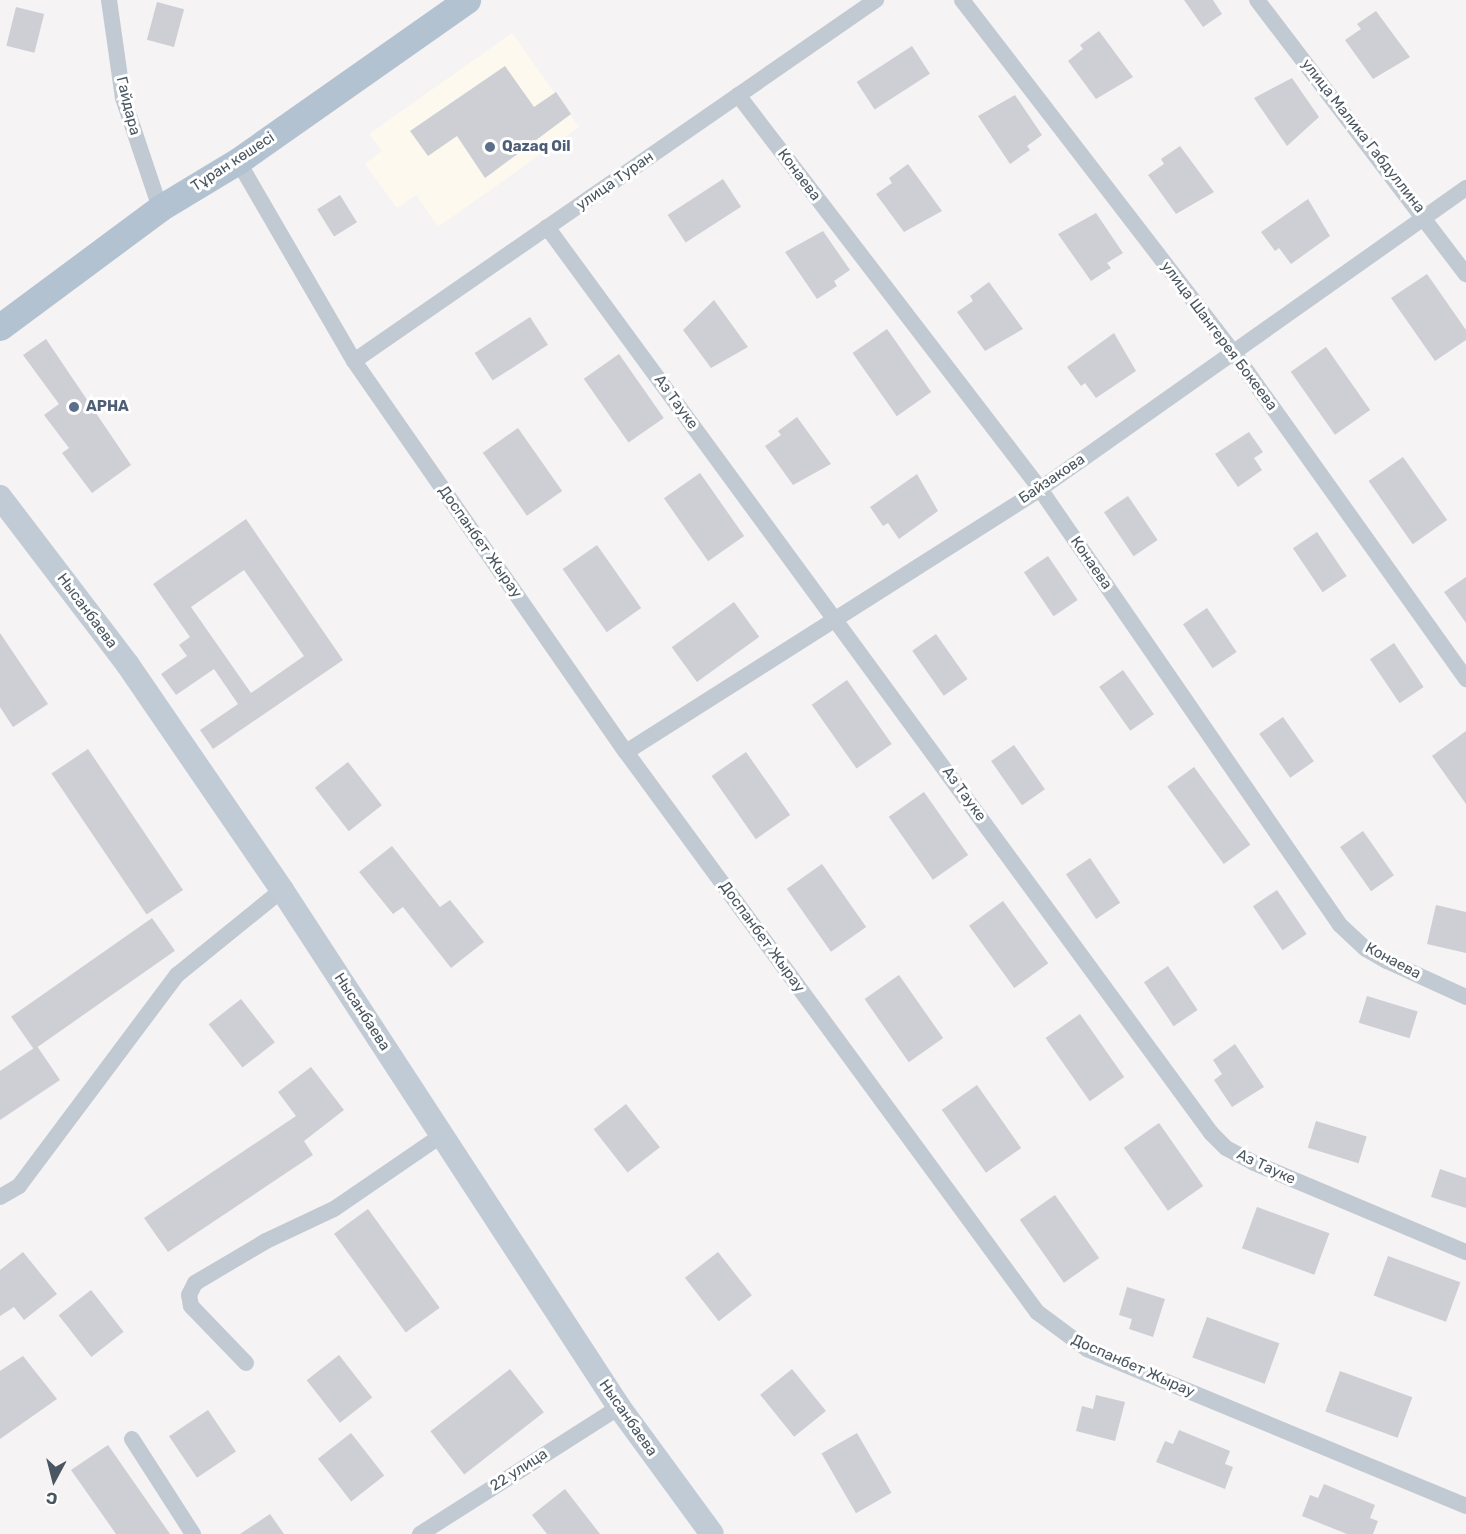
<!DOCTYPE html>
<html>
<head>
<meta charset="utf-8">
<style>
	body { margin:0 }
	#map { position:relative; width:1466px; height:1534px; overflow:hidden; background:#f5f3f3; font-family:Rubik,sans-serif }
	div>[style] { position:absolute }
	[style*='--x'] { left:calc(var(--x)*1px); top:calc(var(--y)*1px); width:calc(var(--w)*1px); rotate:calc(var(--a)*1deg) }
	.commercial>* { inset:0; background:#fdf9ef }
	.building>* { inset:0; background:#cdcfd5; transform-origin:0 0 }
	.street>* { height:16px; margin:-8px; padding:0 8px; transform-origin:8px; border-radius:8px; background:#c1cad2 }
	.secondary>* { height:24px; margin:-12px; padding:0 12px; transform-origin:12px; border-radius:12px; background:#c1cbd6 }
	.primary>* { height:27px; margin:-13.5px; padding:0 13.5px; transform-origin:13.5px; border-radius:13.5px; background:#b3c2d1 }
	.dots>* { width:16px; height:16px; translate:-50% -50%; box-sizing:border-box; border:3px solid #fff; border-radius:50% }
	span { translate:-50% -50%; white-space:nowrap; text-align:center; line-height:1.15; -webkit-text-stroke:6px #fff; paint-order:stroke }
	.street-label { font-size:15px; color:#4a5661 }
	.service-label { font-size:15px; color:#4e5e75; font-weight:700 }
	.left { translate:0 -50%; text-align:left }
	.north { position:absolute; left:24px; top:1450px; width:60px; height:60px; -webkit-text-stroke:4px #fff; paint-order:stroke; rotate:187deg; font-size:16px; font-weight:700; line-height:24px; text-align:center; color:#4a5661 }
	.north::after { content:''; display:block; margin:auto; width:21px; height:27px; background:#4a5661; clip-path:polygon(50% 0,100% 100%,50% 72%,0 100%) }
</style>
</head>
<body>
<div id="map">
	<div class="commercial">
		<i style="clip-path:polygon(512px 33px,579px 127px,438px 227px,416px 195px,397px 208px,365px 164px,382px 151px,369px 134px)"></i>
	</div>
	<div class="building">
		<i style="clip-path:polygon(1184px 0,1213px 0,1222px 14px,1203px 27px)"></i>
		<i style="left:157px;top:2px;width:28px;height:39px;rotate:15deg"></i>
		<i style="left:16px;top:7px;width:29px;height:40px;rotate:14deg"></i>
		<i style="clip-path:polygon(1376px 11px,1410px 57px,1373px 79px,1345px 40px,1361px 29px,1357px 24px)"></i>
		<i style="clip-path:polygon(1099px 31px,1133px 77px,1096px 99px,1068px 61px,1083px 49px,1080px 45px)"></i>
		<i style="left:912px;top:46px;width:33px;height:66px;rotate:57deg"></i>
		<i style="clip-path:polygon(505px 66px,534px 107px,556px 92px,571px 114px,485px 178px,457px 136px,428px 156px,410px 131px)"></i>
		<i style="clip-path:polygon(1292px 78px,1319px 117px,1287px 146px,1254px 98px)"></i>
		<i style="clip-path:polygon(1015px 95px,1042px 135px,1027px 146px,1030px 150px,1010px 164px,978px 116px)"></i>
		<i style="clip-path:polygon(1180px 146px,1214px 192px,1176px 214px,1148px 175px,1164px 164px,1161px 159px)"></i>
		<i style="clip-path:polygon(908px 164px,942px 211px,904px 232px,876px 194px,892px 183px,889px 178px)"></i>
		<i style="left:723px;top:179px;width:33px;height:66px;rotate:57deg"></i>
		<i style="left:340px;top:195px;width:32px;height:27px;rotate:58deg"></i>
		<i style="clip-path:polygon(1308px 199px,1330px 236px,1291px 264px,1279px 248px,1275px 251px,1261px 232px)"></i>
		<i style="clip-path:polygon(1096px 213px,1123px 253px,1107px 263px,1111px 268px,1091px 281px,1058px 234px)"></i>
		<i style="clip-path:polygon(823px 231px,850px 270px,834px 281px,837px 286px,817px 299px,785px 252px)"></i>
		<i style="clip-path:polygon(1427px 274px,1466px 330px,1466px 340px,1435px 361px,1391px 298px)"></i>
		<i style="clip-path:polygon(989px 282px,1023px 329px,985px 351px,957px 312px,973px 301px,970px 296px)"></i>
		<i style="clip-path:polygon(714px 300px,748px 347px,711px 368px,683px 330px)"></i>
		<i style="left:530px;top:317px;width:33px;height:66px;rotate:57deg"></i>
		<i style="left:887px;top:329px;width:77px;height:42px;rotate:55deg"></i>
		<i style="clip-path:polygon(1114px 333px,1136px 371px,1096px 398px,1085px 383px,1081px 386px,1067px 367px)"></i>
		<i style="clip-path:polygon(46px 339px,131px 465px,92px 493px,62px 453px,69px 448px,44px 415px,59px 404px,23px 355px)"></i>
		<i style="left:1326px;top:347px;width:77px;height:43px;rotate:55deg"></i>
		<i style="left:619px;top:354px;width:78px;height:43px;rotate:55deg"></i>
		<i style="clip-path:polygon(797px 417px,831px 464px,793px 485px,765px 446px,781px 435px,778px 431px)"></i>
		<i style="left:518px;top:428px;width:77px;height:43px;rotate:55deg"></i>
		<i style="clip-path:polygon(1249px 432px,1263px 452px,1254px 458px,1262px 470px,1238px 487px,1215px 454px)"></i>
		<i style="left:1403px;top:457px;width:77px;height:42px;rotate:55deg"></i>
		<i style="left:700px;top:473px;width:77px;height:44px;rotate:55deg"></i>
		<i style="clip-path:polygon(917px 474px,938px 511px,899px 539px,888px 523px,883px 526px,870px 507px)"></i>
		<i style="left:1128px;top:496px;width:53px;height:29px;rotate:56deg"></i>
		<i style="clip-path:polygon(evenodd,246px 519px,343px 660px,213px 749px,200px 730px,238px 704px,214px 669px,176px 695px,161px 674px,187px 656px,179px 645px,190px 637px,153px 584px,246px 519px,244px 570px,304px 656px,251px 693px,191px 607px,244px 570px)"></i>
		<i style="left:1317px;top:532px;width:53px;height:29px;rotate:56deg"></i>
		<i style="left:597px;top:545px;width:77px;height:42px;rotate:55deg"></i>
		<i style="left:1048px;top:556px;width:53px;height:29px;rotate:56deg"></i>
		<i style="clip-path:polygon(1466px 577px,1466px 623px,1444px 592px)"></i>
		<i style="left:734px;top:602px;width:43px;height:77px;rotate:54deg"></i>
		<i style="left:1207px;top:608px;width:53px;height:29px;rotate:56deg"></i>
		<i style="clip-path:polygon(0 633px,48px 704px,13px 727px,0 707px)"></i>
		<i style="left:936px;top:634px;width:55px;height:29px;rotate:55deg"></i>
		<i style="left:1394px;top:643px;width:53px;height:29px;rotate:56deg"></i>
		<i style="left:1123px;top:670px;width:54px;height:29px;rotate:55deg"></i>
		<i style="left:847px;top:680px;width:78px;height:43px;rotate:55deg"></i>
		<i style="left:1283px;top:717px;width:54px;height:29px;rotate:55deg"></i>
		<i style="clip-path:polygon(1466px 731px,1466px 804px,1432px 756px)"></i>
		<i style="left:1014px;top:745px;width:54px;height:28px;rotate:55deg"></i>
		<i style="left:88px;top:749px;width:170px;height:44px;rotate:56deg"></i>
		<i style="left:746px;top:752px;width:77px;height:42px;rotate:55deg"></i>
		<i style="left:348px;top:762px;width:55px;height:42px;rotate:52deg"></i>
		<i style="left:1194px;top:767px;width:96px;height:33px;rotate:54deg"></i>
		<i style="left:924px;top:792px;width:77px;height:43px;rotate:55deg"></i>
		<i style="left:1363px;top:831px;width:54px;height:28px;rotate:55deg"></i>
		<i style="clip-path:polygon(392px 846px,440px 907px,450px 900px,484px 942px,451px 968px,403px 907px,393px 914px,359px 872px)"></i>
		<i style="left:1090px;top:858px;width:54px;height:29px;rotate:56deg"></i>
		<i style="left:822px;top:864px;width:77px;height:43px;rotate:55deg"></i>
		<i style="left:1277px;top:890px;width:53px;height:29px;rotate:56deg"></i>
		<i style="left:1003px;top:901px;width:77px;height:42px;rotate:54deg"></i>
		<i style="clip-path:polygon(1436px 905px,1466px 912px,1466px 953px,1427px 944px)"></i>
		<i style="left:152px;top:918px;width:40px;height:172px;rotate:55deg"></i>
		<i style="left:1168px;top:966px;width:53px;height:29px;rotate:56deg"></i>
		<i style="left:899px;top:975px;width:77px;height:42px;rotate:55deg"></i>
		<i style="left:1367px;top:996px;width:53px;height:28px;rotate:17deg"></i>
		<i style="left:241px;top:999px;width:55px;height:41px;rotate:52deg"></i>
		<i style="left:1080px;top:1014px;width:77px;height:42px;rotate:55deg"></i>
		<i style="clip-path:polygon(1235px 1044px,1264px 1087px,1232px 1107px,1214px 1080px,1222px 1074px,1213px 1060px)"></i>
		<i style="clip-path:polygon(37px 1046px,60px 1080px,0 1120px,0 1071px)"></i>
		<i style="clip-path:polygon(311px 1067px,344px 1110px,304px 1141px,313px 1155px,168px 1252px,144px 1218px,296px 1116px,278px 1092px)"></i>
		<i style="left:977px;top:1085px;width:77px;height:43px;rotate:55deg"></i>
		<i style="left:626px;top:1104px;width:55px;height:41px;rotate:52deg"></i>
		<i style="left:1316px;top:1121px;width:53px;height:28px;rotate:17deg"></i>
		<i style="left:1159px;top:1123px;width:77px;height:43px;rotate:55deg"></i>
		<i style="clip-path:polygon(1440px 1169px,1466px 1178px,1466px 1208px,1431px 1197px)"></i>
		<i style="left:1055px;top:1195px;width:77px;height:43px;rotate:55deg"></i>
		<i style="left:1257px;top:1207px;width:77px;height:44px;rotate:20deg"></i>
		<i style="left:368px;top:1209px;width:122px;height:42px;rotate:54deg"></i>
		<i style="clip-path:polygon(23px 1252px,57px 1294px,24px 1320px,14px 1307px,0 1316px,0 1270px)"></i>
		<i style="left:718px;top:1252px;width:55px;height:42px;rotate:52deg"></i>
		<i style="left:1388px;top:1256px;width:77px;height:42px;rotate:20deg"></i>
		<i style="clip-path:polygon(1127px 1287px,1165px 1299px,1153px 1337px,1129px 1329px,1132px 1319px,1119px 1315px)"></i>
		<i style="left:91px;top:1290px;width:53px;height:41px;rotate:52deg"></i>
		<i style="left:1207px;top:1317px;width:77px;height:43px;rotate:20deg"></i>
		<i style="left:339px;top:1355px;width:54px;height:41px;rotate:52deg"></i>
		<i style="clip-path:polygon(23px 1356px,57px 1399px,0 1439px,0 1371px)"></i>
		<i style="left:510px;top:1369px;width:55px;height:101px;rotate:52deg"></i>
		<i style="left:792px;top:1369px;width:54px;height:41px;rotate:51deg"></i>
		<i style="left:1340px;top:1371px;width:77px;height:43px;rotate:20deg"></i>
		<i style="clip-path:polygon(1096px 1395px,1125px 1402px,1115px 1441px,1076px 1431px,1082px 1406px,1093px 1409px)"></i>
		<i style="left:208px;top:1410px;width:50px;height:47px;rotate:56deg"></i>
		<i style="clip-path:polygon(1179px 1430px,1230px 1451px,1225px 1464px,1233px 1467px,1225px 1489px,1156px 1462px,1165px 1441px,1173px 1444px)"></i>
		<i style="left:351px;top:1433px;width:54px;height:42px;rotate:52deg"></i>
		<i style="left:857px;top:1433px;width:69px;height:41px;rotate:60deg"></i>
		<i style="clip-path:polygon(108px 1445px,170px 1534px,116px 1534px,71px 1470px)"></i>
		<i style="clip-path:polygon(1324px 1484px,1375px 1505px,1370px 1518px,1378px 1521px,1373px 1534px,1347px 1534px,1302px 1516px,1310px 1495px,1318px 1498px)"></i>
		<i style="clip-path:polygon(565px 1489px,600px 1534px,547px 1534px,532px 1515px)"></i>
		<i style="clip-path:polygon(270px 1514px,284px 1534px,240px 1534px)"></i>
	</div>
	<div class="street">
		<i style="--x:109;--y:0;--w:99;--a:81.9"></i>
		<i style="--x:123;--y:98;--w:116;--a:71.4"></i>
		<i style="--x:962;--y:0;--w:444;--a:52.4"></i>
		<i style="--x:1233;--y:352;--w:402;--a:54.5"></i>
		<i style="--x:1257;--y:0;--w:345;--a:52.7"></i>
		<i style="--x:738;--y:95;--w:496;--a:52.5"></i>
		<i style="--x:1040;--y:489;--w:529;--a:55.47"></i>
		<i style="--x:1340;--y:925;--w:35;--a:43"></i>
		<i style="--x:1366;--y:949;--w:24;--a:30"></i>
		<i style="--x:1387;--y:961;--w:87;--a:24.5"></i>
		<i style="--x:238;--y:161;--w:231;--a:59.9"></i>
		<i style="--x:354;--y:361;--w:476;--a:55.2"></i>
		<i style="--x:626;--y:752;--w:695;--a:53.72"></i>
		<i style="--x:1037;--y:1312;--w:62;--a:36.5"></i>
		<i style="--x:1087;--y:1349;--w:410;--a:22.5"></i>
		<i style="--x:547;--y:227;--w:1123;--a:53.76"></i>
		<i style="--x:1211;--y:1133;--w:21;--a:45"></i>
		<i style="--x:1226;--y:1148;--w:32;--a:28"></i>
		<i style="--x:1254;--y:1163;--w:230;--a:22.8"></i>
		<i style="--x:354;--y:361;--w:635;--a:-34.67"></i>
		<i style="--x:626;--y:752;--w:490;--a:-32.4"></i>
		<i style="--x:1040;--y:489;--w:522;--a:-35.24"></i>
		<i style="--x:0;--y:1197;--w:22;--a:-30"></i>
		<i style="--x:19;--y:1186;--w:264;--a:-53.2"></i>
		<i style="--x:177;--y:975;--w:135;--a:-39"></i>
		<i style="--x:246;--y:1363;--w:79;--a:-134"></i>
		<i style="--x:191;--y:1306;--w:11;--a:-100"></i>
		<i style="--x:189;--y:1295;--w:13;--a:-63"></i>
		<i style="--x:195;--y:1283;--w:82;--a:-30.6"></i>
		<i style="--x:266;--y:1241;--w:75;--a:-25.2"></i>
		<i style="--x:334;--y:1209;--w:131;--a:-34.4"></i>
		<i style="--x:132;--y:1439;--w:113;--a:57.3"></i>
		<i style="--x:420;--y:1534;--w:236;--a:-32.5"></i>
	</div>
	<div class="secondary">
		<i style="--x:0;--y:497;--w:211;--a:52.7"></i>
		<i style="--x:128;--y:665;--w:273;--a:55.6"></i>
		<i style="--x:282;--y:890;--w:617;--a:56.9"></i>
		<i style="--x:619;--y:1407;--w:157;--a:53.8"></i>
	</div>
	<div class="primary">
		<i style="--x:0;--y:327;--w:199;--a:-36.6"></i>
		<i style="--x:160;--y:208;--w:91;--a:-31.1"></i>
		<i style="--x:238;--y:161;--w:280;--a:-35.1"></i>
	</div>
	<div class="dots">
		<i style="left:490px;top:147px;background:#5c6f8a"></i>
		<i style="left:74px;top:407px;background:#5c6f8a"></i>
	</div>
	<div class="street-label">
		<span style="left:128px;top:106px;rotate:76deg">Гайдара</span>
		<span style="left:1363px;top:136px;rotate:52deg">улица Малика Габдуллина</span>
		<span style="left:233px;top:162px;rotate:-33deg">Тұран көшесі</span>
		<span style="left:799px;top:175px;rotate:53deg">Конаева</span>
		<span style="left:615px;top:181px;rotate:-35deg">улица Туран</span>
		<span style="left:1219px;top:336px;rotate:53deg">улица Шангерея Бокеева</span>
		<span style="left:676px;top:402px;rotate:54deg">Аз Тауке</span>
		<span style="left:1052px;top:479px;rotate:-34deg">Байзакова</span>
		<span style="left:480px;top:542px;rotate:55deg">Доспанбет Жырау</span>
		<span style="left:1091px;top:563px;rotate:55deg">Конаева</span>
		<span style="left:87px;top:611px;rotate:53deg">Нысанбаева</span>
		<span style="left:964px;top:794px;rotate:54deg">Аз Тауке</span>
		<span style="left:762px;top:937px;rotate:54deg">Доспанбет Жырау</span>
		<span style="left:1393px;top:961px;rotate:28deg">Конаева</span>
		<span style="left:362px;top:1012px;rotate:57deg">Нысанбаева</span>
		<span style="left:1266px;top:1167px;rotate:25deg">Аз Тауке</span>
		<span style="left:1133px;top:1366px;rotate:24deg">Доспанбет Жырау</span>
		<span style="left:628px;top:1418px;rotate:55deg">Нысанбаева</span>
		<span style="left:519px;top:1470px;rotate:-33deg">22 улица</span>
	</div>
	<div class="service-label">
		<span class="left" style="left:502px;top:147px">Qazaq Oil</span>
		<span class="left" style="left:86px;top:407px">АРНА</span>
	</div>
	<div class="north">С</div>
</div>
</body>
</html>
